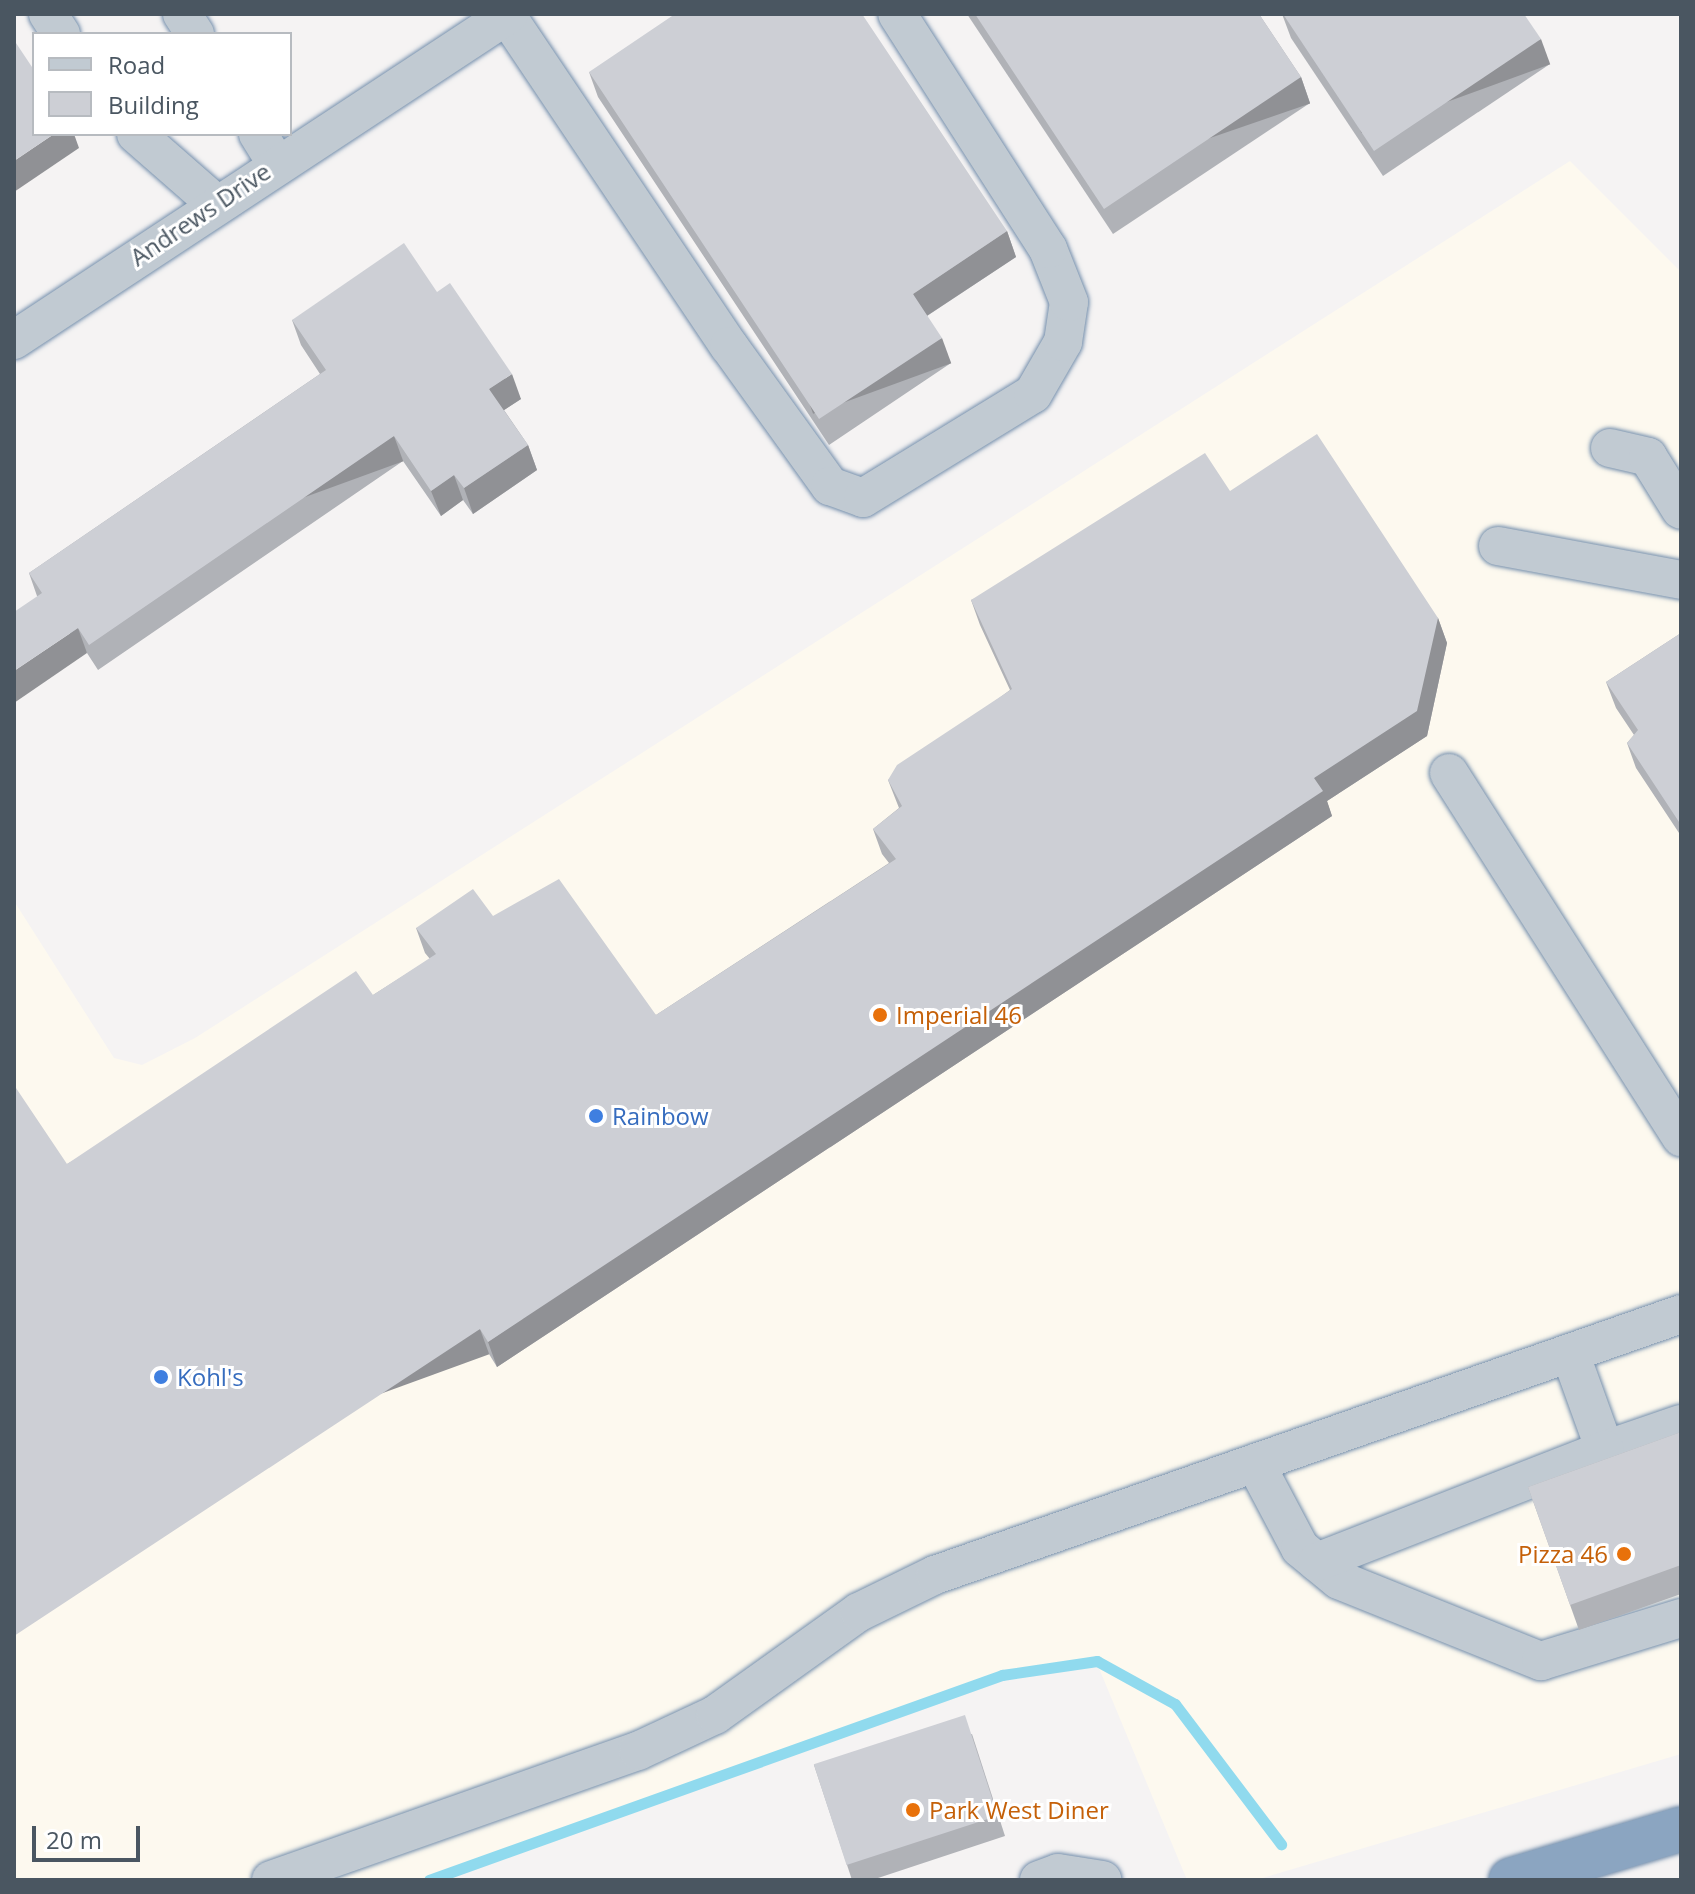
<!DOCTYPE html>
<html>
<head>
<meta charset="utf-8">
<style>
	body { margin:0 }
	#map { position:relative; width:1695px; height:1894px; overflow:hidden; background:#f5f3f3; font-family:"Open Sans",sans-serif }
	div>[style] { position:absolute }
	[style*='--x'] { left:calc(var(--x)*1px); top:calc(var(--y)*1px); width:calc(var(--w)*1px); rotate:calc(var(--a)*1deg) }
	.commercial>* { inset:0; background:#fdf9ef }
	.stream>* { height:11px; margin:-5.5px; padding:0 5.5px; transform-origin:5.5px; border-radius:5.5px; background:#90daee }
	.roads { filter:drop-shadow(0 0 2px #7690ad) drop-shadow(0 0 2px #7690ad) }
	.minor>* { height:38px; margin:-19px; padding:0 19px; transform-origin:19px; border-radius:19px; background:#c1cad2 }
	.highway>* { height:44px; margin:-22px; padding:0 22px; transform-origin:22px; border-radius:22px; background:#8ba5c1 }
	.wall>* { inset:0; background:#b0b2b7 }
	.shaded-wall>* { inset:0; background:#909195; transform-origin:0 0 }
	.building>* { inset:0; background:#cdcfd5; transform-origin:0 0 }
	.dots>* { width:22px; height:22px; translate:-50% -50%; box-sizing:border-box; border:4px solid #fff; border-radius:50% }
	span { translate:-50% -50%; white-space:nowrap; text-align:center; line-height:1.15; -webkit-text-stroke:6px #fff; paint-order:stroke }
	.street-label { font-size:24px; color:#4a5661 }
	.food-label { font-size:24px; color:#c56008 }
	.left { translate:0 -50%; text-align:left }
	.right { translate:-100% -50%; text-align:right }
	.shop-label { font-size:24px; color:#366cbe }
	.frame { position:absolute; inset:0; border:16px solid #4a5661; pointer-events:none }
	.legend { position:absolute; left:32px; top:32px; width:260px; height:104px; box-sizing:border-box; background:#fff; border:2px solid #b7bbc0; margin:0; padding:10px 14px; list-style:none; font-size:24px; color:#4a5661 }
	.legend li { display:flex; align-items:center; gap:16px; height:40px }
	.legend b { width:40px; border:2px solid #b7bbc0 }
	.scale { position:absolute; left:32px; top:1826px; width:108px; height:36px; box-sizing:border-box; border:4px solid #4a5661; border-top:0; padding-left:10px; font-size:24px; line-height:28px; white-space:nowrap; color:#4a5661; -webkit-text-stroke:6px #fff; paint-order:stroke }
</style>
</head>
<body>
<div id="map">
	<div class="commercial">
		<i style="clip-path:polygon(1570px 161px,1681px 272px,1681px 1754px,1256px 1880px,1187px 1880px,1096px 1661px,1002px 1675px,429px 1880px,14px 1880px,14px 901px,114px 1058px,142px 1065px,195px 1038px)"></i>
	</div>
	<div class="stream">
		<i style="--x:429;--y:1880;--w:609;--a:-19.69"></i>
		<i style="--x:1002;--y:1675;--w:96;--a:-8.4"></i>
		<i style="--x:1097;--y:1661;--w:89;--a:28.9"></i>
		<i style="--x:1175;--y:1704;--w:176;--a:52.9"></i>
	</div>
	<div class="roads">
		<div class="minor">
			<i style="--x:48;--y:14;--w:24;--a:57"></i>
			<i style="--x:182;--y:14;--w:24;--a:57"></i>
			<i style="--x:507;--y:16;--w:398;--a:56.1"></i>
			<i style="--x:729;--y:346;--w:173;--a:54.2"></i>
			<i style="--x:830;--y:486;--w:35;--a:20"></i>
			<i style="--x:863;--y:498;--w:199;--a:-31.5"></i>
			<i style="--x:1033;--y:394;--w:60;--a:-60"></i>
			<i style="--x:1063;--y:342;--w:40;--a:-81.5"></i>
			<i style="--x:1069;--y:302;--w:57;--a:-111.6"></i>
			<i style="--x:1048;--y:249;--w:279;--a:-122.7"></i>
			<i style="--x:136;--y:134;--w:106;--a:41.2"></i>
			<i style="--x:258;--y:134;--w:34;--a:58"></i>
			<i style="--x:14;--y:340;--w:593;--a:-33.37"></i>
			<i style="--x:1610;--y:448;--w:39;--a:13"></i>
			<i style="--x:1648;--y:457;--w:62;--a:58.1"></i>
			<i style="--x:1498;--y:546;--w:186;--a:10.5"></i>
			<i style="--x:1449;--y:773;--w:432;--a:57.5"></i>
			<i style="--x:1570;--y:1353;--w:103;--a:70.2"></i>
			<i style="--x:1605;--y:1450;--w:80;--a:-18.9"></i>
			<i style="--x:1255;--y:1463;--w:96;--a:62.1"></i>
			<i style="--x:1300;--y:1548;--w:50;--a:39.4"></i>
			<i style="--x:1339;--y:1580;--w:218;--a:21.9"></i>
			<i style="--x:1541;--y:1661;--w:146;--a:-17.1"></i>
			<i style="--x:1317;--y:1562;--w:309;--a:-21.3"></i>
			<i style="--x:271;--y:1880;--w:389;--a:-19.4"></i>
			<i style="--x:638;--y:1751;--w:85;--a:-25.1"></i>
			<i style="--x:715;--y:1715;--w:177;--a:-35.6"></i>
			<i style="--x:859;--y:1612;--w:85;--a:-26"></i>
			<i style="--x:935;--y:1575;--w:790;--a:-19.28"></i>
			<i style="--x:1039;--y:1880;--w:20;--a:-20"></i>
			<i style="--x:1058;--y:1873;--w:45;--a:9"></i>
		</div>
		<div class="highway">
			<i style="--x:1511;--y:1880;--w:177;--a:-16.7"></i>
		</div>
	</div>
	<div class="wall">
		<i style="clip-path:polygon(967px 14px,1259px 14px,1301px 77px,1310px 103px,1113px 234px)"></i>
		<i style="clip-path:polygon(1282px 14px,1550px 64px,1383px 176px,1291px 38px)"></i>
		<i style="clip-path:polygon(589px 72px,1007px 231px,1016px 257px,927px 316px,951px 363px,829px 445px,598px 97px)"></i>
		<i style="clip-path:polygon(437px 292px,521px 399px,504px 410px,528px 445px,537px 470px,473px 514px,463px 500px,441px 516px,403px 461px,98px 670px,87px 653px,37px 596px,29px 573px,320px 374px,301px 345px,292px 320px)"></i>
		<i style="clip-path:polygon(1230px 491px,1438px 618px,1447px 643px,1427px 736px,1327px 801px,1332px 816px,497px 1367px,489px 1354px,67px 1164px,373px 995px,430px 959px,425px 953px,416px 928px,493px 916px,656px 1015px,889px 863px,882px 854px,873px 829px,899px 808px,888px 780px,1010px 690px,980px 625px,971px 600px)"></i>
		<i style="clip-path:polygon(1681px 633px,1681px 836px,1636px 768px,1627px 743px,1634px 735px,1616px 708px,1606px 682px)"></i>
		<i style="clip-path:polygon(1681px 1432px,1681px 1594px,1579px 1630px,1528px 1487px)"></i>
		<i style="clip-path:polygon(972px 1734px,1005px 1836px,872px 1880px,852px 1880px,814px 1765px)"></i>
	</div>
	<div class="shaded-wall">
		<i style="left:1541px;top:39px;width:27px;height:201px;rotate:70deg"></i>
		<i style="left:1301px;top:77px;width:28px;height:237px;rotate:71deg"></i>
		<i style="clip-path:polygon(54px 134px,74px 134px,79px 148px,14px 192px,14px 161px)"></i>
		<i style="clip-path:polygon(1007px 231px,1016px 257px,922px 319px,913px 294px)"></i>
		<i style="left:942px;top:338px;width:27px;height:147px;rotate:70deg"></i>
		<i style="clip-path:polygon(512px 374px,521px 399px,498px 414px,489px 389px)"></i>
		<i style="left:394px;top:436px;width:27px;height:370px;rotate:70deg"></i>
		<i style="clip-path:polygon(528px 445px,537px 470px,473px 514px,464px 488px)"></i>
		<i style="clip-path:polygon(454px 475px,463px 500px,441px 516px,431px 491px)"></i>
		<i style="clip-path:polygon(1438px 618px,1447px 643px,1427px 736px,1327px 801px,1332px 816px,497px 1367px,488px 1342px,1314px 778px)"></i>
		<i style="clip-path:polygon(78px 628px,87px 653px,14px 703px,14px 671px)"></i>
		<i style="left:480px;top:1329px;width:27px;height:558px;rotate:70deg"></i>
	</div>
	<div class="building">
		<i style="clip-path:polygon(675px 14px,862px 14px,1007px 231px,913px 294px,942px 338px,819px 419px,589px 72px)"></i>
		<i style="clip-path:polygon(975px 14px,1259px 14px,1301px 77px,1104px 209px)"></i>
		<i style="clip-path:polygon(1283px 14px,1524px 14px,1541px 39px,1374px 151px)"></i>
		<i style="clip-path:polygon(14px 40px,34px 70px,34px 134px,54px 134px,14px 161px)"></i>
		<i style="clip-path:polygon(404px 243px,437px 292px,450px 283px,512px 374px,489px 389px,528px 445px,464px 488px,454px 475px,431px 491px,394px 436px,89px 645px,78px 628px,14px 671px,14px 612px,42px 593px,29px 573px,326px 370px,292px 320px)"></i>
		<i style="clip-path:polygon(1317px 434px,1438px 618px,1417px 711px,1314px 778px,1323px 791px,488px 1342px,480px 1329px,14px 1636px,14px 1085px,67px 1164px,356px 971px,373px 995px,436px 954px,416px 928px,473px 889px,493px 916px,559px 879px,656px 1015px,896px 859px,873px 829px,902px 806px,888px 780px,897px 765px,1012px 689px,971px 600px,1205px 453px,1230px 491px)"></i>
		<i style="clip-path:polygon(1681px 633px,1681px 825px,1627px 743px,1638px 730px,1606px 682px)"></i>
		<i style="clip-path:polygon(1681px 1432px,1681px 1565px,1570px 1605px,1528px 1487px)"></i>
		<i style="left:965px;top:1715px;width:106px;height:159px;rotate:72deg"></i>
	</div>
	<div class="dots">
		<i style="left:880px;top:1015px;background:#e8710a"></i>
		<i style="left:596px;top:1116px;background:#3f7fe0"></i>
		<i style="left:161px;top:1377px;background:#3f7fe0"></i>
		<i style="left:1624px;top:1554px;background:#e8710a"></i>
		<i style="left:913px;top:1810px;background:#e8710a"></i>
	</div>
	<div class="street-label">
		<span style="left:200px;top:214px;rotate:-34deg">Andrews Drive</span>
	</div>
	<div class="food-label">
		<span class="left" style="left:896px;top:1015px">Imperial 46</span>
		<span class="right" style="left:1608px;top:1554px">Pizza 46</span>
		<span class="left" style="left:929px;top:1810px">Park West Diner</span>
	</div>
	<div class="shop-label">
		<span class="left" style="left:612px;top:1116px">Rainbow</span>
		<span class="left" style="left:177px;top:1377px">Kohl's</span>
	</div>
	<div class="frame"></div>
	<ul class="legend">
	<li><b style="height:10px;background:#c1cad2"></b>Road</li>
	<li><b style="height:22px;background:#cdcfd5"></b>Building</li>
	</ul>
	<div class="scale">20 m</div>
</div>
</body>
</html>
